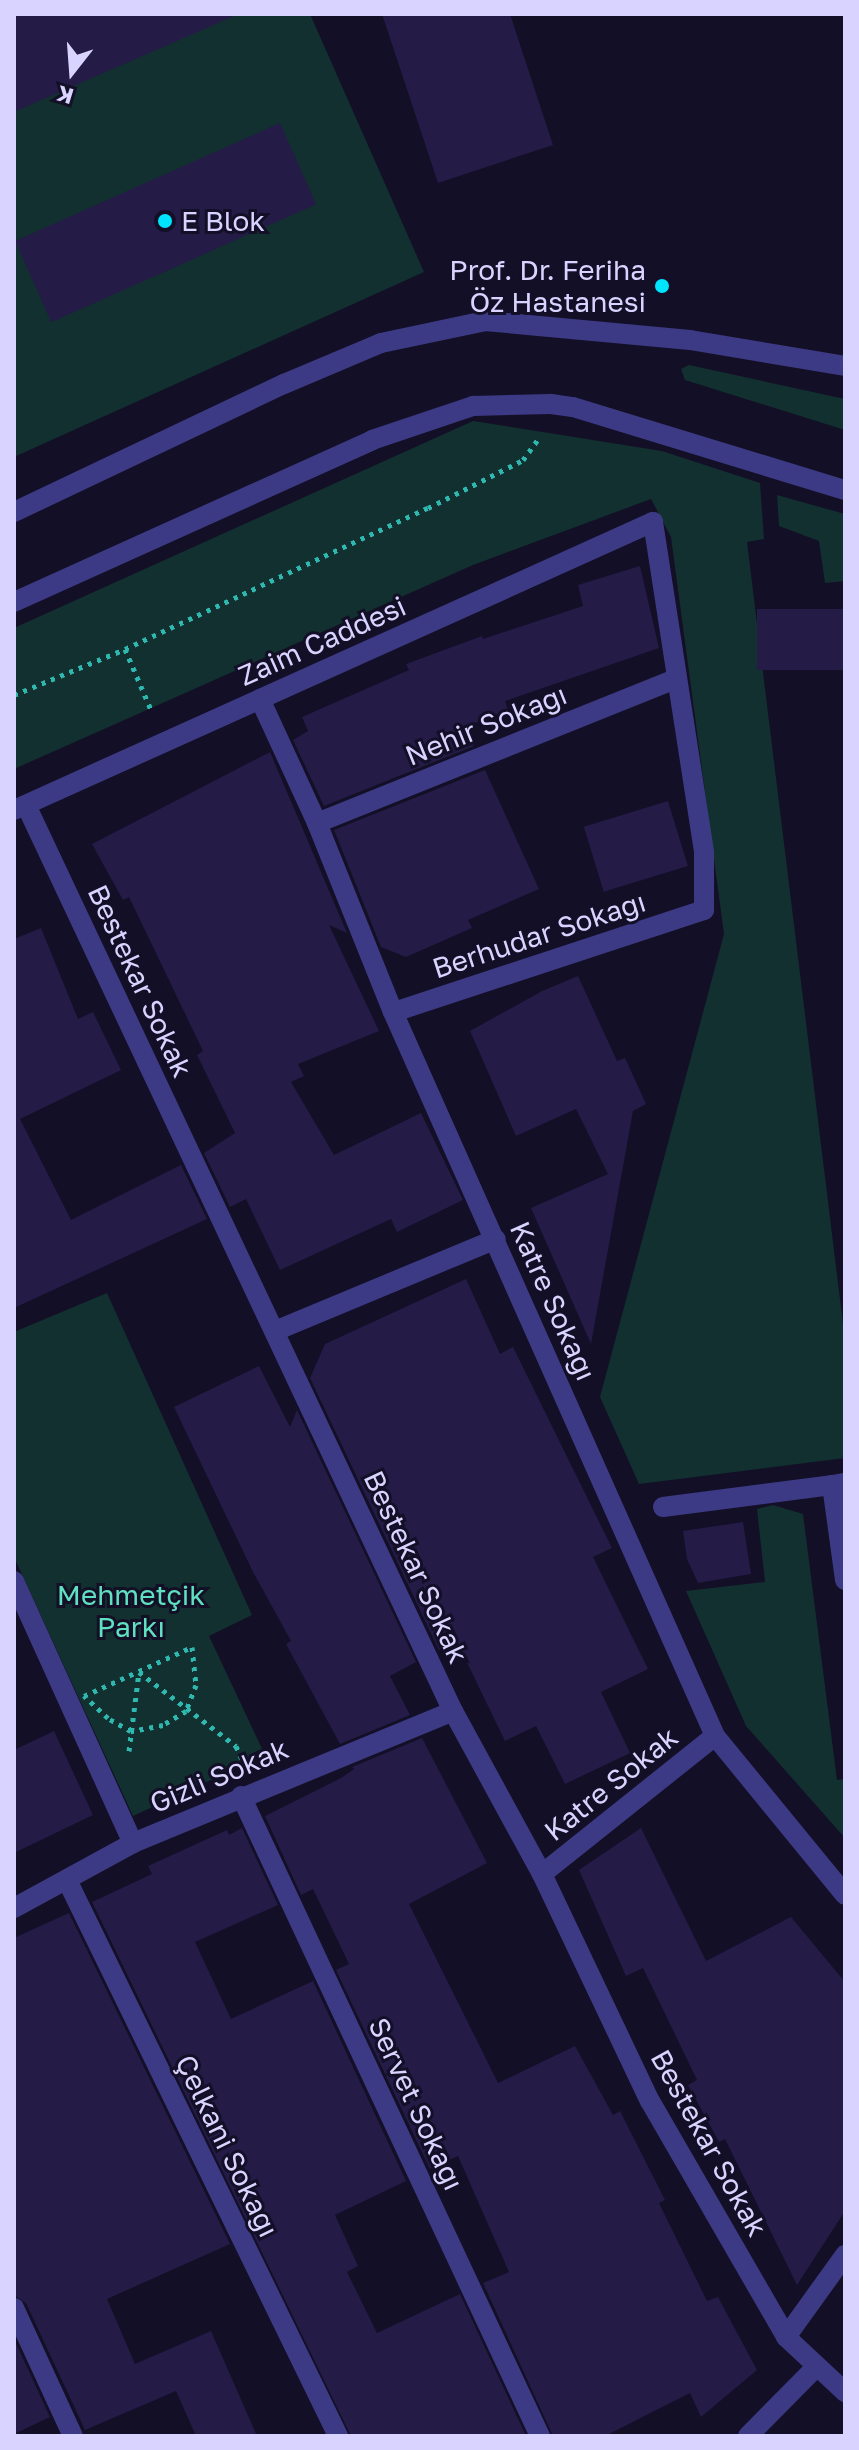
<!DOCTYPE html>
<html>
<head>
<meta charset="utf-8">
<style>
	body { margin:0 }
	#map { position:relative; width:859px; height:2450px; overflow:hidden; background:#130f26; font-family:"Golos Text",sans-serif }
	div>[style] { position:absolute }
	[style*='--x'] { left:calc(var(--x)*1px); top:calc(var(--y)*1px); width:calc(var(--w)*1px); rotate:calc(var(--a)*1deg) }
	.green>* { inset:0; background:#12302f }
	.building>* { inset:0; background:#241b47; transform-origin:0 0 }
	.path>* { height:5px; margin-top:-2.5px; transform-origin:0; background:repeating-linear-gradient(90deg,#2fb8b0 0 4px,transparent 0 10px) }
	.minor>* { height:20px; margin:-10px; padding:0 10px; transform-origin:10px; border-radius:10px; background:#3d3a85 }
	.dots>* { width:22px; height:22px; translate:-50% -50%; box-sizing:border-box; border:4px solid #130f26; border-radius:50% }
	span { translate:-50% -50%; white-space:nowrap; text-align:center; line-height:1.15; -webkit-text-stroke:6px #130f26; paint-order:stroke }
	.poi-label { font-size:28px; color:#d9d4ff }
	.left { translate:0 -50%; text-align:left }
	.right { translate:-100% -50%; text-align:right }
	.street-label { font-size:28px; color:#d9d4ff }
	.park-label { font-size:28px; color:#5fe0c0 }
	.frame { position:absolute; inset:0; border:16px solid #d9d4ff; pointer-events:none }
	.north { position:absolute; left:32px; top:32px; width:80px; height:80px; -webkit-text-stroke:6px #130f26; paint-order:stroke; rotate:197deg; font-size:22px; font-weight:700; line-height:32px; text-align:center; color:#d9d4ff }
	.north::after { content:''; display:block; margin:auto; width:28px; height:36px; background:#d9d4ff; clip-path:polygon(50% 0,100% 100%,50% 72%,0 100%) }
</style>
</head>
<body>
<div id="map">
	<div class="green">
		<i style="clip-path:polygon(14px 14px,310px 14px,424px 272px,14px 457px)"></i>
		<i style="clip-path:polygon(689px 365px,845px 399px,845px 430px,685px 380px,681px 369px)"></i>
		<i style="clip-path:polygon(473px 421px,662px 451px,760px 483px,764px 539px,747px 542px,845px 1340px,845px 1458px,639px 1484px,600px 1397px,724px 934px,671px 537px,651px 499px,473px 565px,14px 769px,14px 628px)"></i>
		<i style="clip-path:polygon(777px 495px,845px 514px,845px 581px,825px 583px,819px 541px,779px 526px)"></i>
		<i style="clip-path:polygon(107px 1293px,252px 1615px,209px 1636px,265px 1755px,133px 1816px,14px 1557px,14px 1332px)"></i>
		<i style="clip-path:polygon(773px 1505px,803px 1514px,837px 1780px,845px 1779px,845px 1838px,746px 1726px,686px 1591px,765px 1582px,757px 1509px)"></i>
	</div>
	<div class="building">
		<i style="clip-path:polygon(14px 14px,239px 14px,14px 112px)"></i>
		<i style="clip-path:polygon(382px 14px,510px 14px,553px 145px,438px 183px)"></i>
		<i style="left:280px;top:123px;width:89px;height:290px;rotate:66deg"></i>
		<i style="clip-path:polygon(640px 566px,659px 648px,505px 701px,508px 710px,465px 727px,474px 746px,324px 806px,293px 740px,308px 731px,302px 717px,409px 670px,406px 664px,482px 636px,483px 639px,583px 606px,578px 585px)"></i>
		<i style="left:845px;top:609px;width:61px;height:88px;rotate:90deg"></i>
		<i style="clip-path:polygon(270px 752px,347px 933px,329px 925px,379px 1031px,298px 1064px,304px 1076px,291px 1082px,334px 1155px,421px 1113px,463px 1200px,397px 1232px,391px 1219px,280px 1270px,246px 1199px,230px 1207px,204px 1153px,235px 1133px,197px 1055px,203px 1051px,129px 897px,123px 900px,92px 844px)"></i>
		<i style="clip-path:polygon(485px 770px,539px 889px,468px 920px,472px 928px,406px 957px,381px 947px,334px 830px)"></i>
		<i style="left:668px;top:801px;width:68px;height:88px;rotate:73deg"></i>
		<i style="clip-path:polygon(41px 928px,78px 1019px,93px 1012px,121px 1070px,20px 1119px,71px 1220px,181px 1165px,207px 1219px,14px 1308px,14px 939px)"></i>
		<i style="clip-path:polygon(578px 976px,617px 1061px,625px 1058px,646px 1104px,633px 1111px,591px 1344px,531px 1208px,608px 1174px,576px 1109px,516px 1136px,470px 1031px,542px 991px)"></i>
		<i style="clip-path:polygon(466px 1279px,500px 1354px,513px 1347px,612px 1548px,593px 1557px,648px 1669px,601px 1692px,630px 1753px,565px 1784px,536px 1726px,505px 1741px,456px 1640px,439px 1650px,310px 1378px,325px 1344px)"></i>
		<i style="clip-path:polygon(259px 1366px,290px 1427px,297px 1410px,416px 1662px,390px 1676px,410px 1715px,340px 1744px,286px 1644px,291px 1641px,253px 1572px,174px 1407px)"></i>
		<i style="clip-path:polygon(743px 1522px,751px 1574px,698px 1583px,687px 1559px,683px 1531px)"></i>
		<i style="clip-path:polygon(54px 1731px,93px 1815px,14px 1853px,14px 1750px)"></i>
		<i style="clip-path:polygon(422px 1738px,487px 1863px,409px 1904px,498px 2083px,575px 2046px,613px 2115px,620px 2111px,665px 2200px,659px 2203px,707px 2301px,718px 2297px,757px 2370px,701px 2417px,690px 2393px,605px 2436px,553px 2436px,483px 2283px,509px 2272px,458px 2156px,430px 2169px,336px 1970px,349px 1964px,313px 1889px,301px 1895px,265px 1816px,341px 1778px,354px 1769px,352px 1767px)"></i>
		<i style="clip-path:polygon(242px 1828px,278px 1905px,195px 1942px,231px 2019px,313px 1981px,406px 2181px,335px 2215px,358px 2266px,347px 2272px,377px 2333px,460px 2294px,526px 2436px,351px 2436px,92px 1902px,152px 1874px,148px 1866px,227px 1830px,229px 1835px)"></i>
		<i style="clip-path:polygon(641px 1828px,706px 1961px,791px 1917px,845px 1982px,845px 2211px,797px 2285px,725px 2139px,719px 2142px,688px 2085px,697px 2080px,643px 1968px,626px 1976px,579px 1870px)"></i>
		<i style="clip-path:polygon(69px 1913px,230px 2244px,107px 2299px,135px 2364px,211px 2331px,257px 2436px,196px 2436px,176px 2391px,85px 2430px,26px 2303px,14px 2295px,14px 1938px)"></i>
		<i style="clip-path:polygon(14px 2339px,50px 2417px,14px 2434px)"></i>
	</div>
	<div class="path">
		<i style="--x:125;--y:649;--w:69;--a:66.8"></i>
		<i style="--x:14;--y:695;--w:120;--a:-22.5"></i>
		<i style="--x:125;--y:649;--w:334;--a:-25"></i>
		<i style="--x:428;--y:508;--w:106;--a:-26.8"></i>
		<i style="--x:523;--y:460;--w:29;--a:-54"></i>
		<i style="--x:192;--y:1647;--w:38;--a:84"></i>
		<i style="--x:196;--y:1685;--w:28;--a:111"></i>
		<i style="--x:186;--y:1711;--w:27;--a:149"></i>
		<i style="--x:163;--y:1725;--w:33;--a:169"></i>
		<i style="--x:131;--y:1731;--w:26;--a:-151"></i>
		<i style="--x:108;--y:1718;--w:33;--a:-137"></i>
		<i style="--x:84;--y:1696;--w:119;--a:-24.4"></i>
		<i style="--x:129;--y:1751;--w:80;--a:-82.8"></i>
		<i style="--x:139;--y:1672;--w:122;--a:37.3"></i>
		<i style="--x:236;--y:1746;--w:20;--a:66"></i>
	</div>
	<div class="minor">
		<i style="--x:14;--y:512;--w:299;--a:-25.4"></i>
		<i style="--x:284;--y:384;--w:105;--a:-22.9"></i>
		<i style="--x:381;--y:343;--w:106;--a:-11.9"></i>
		<i style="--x:485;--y:321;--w:206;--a:5.3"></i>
		<i style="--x:690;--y:340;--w:157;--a:9.5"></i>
		<i style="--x:14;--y:602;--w:393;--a:-24.3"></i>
		<i style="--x:372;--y:440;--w:107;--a:-18.6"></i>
		<i style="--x:473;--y:406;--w:78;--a:-1.5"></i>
		<i style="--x:551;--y:404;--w:22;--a:8"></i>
		<i style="--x:573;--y:407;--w:284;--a:17"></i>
		<i style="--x:260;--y:699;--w:136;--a:65.3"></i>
		<i style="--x:317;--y:823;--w:204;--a:68.1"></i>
		<i style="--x:393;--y:1012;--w:792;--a:66.02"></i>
		<i style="--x:715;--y:1736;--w:205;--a:50.7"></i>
		<i style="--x:26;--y:805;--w:1002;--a:64.77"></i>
		<i style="--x:453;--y:1711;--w:186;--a:61.4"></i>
		<i style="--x:542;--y:1874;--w:251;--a:64.6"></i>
		<i style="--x:650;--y:2101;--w:272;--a:60"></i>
		<i style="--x:786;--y:2337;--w:81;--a:43"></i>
		<i style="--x:14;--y:810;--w:701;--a:-24.26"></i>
		<i style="--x:653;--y:522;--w:334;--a:81.2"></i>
		<i style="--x:704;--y:852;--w:58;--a:90"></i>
		<i style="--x:704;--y:910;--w:327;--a:161.8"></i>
		<i style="--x:317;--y:823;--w:387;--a:-21.9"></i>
		<i style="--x:275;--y:1331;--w:239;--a:-22.6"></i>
		<i style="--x:845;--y:1483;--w:13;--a:171"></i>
		<i style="--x:832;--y:1485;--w:96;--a:82.2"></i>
		<i style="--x:663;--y:1507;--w:170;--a:-7.4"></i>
		<i style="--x:14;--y:1581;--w:288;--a:65.6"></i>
		<i style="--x:241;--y:1796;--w:706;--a:64.96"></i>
		<i style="--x:542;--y:1874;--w:221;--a:-38.6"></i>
		<i style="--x:67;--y:1880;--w:619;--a:64.01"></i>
		<i style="--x:14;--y:1908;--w:136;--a:-28.6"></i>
		<i style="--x:133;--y:1843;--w:346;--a:-22.4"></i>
		<i style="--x:14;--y:2308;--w:141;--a:65.3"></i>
		<i style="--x:786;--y:2337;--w:101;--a:-54.3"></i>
		<i style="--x:748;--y:2436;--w:97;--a:-45.4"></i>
	</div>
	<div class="dots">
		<i style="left:165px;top:221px;background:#00e5ff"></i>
		<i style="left:662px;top:286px;background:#00e5ff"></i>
	</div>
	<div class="poi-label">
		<span class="left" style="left:181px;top:221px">E Blok</span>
		<span class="right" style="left:646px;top:286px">Prof. Dr. Feriha<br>Öz Hastanesi</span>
	</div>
	<div class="street-label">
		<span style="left:322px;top:641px;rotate:-24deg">Zaim Caddesi</span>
		<span style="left:486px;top:725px;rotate:-22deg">Nehir Sokağı</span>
		<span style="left:539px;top:935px;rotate:-18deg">Berhudar Sokağı</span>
		<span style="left:140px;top:981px;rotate:65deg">Bestekar Sokak</span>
		<span style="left:553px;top:1301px;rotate:66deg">Katre Sokağı</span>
		<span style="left:416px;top:1567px;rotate:65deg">Bestekar Sokak</span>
		<span style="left:219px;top:1776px;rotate:-23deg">Gizli Sokak</span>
		<span style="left:611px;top:1784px;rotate:-39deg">Katre Sokak</span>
		<span style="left:416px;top:2104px;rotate:65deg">Servet Sokağı</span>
		<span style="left:709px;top:2143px;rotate:61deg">Bestekar Sokak</span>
		<span style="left:227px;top:2146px;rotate:64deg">Çelkani Sokağı</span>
	</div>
	<div class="park-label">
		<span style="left:131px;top:1611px">Mehmetçik<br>Parkı</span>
	</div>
	<div class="frame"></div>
	<div class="north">K</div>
</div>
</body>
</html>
